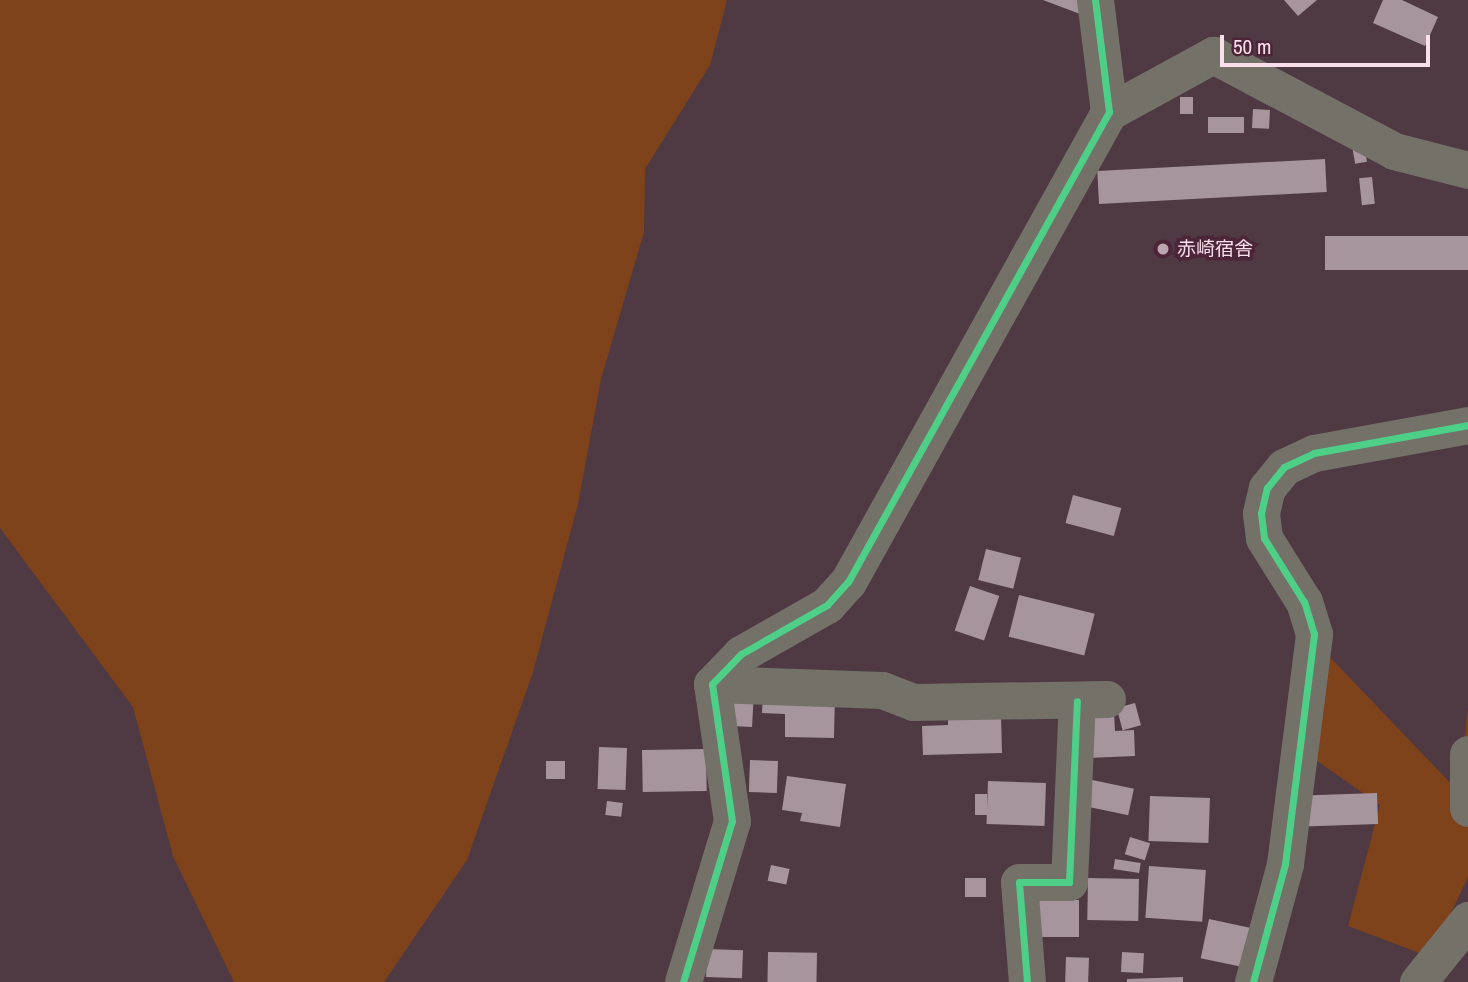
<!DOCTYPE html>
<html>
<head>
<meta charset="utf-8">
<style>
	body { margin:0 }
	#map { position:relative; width:1468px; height:982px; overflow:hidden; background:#4f3943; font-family:"Archivo Narrow","Noto Sans JP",sans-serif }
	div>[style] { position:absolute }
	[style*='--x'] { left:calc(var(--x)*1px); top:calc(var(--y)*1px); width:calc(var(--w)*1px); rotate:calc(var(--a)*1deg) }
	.green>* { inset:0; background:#7f431b }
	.building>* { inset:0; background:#a6959d; transform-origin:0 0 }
	.minor>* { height:37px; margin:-18.5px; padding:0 18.5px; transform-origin:18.5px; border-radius:18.5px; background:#747169 }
	.cycleway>* { height:7px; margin:-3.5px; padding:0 3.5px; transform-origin:3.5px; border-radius:3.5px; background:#4dcf88 }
	.dots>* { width:19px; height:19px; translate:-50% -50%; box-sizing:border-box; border:4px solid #4c2638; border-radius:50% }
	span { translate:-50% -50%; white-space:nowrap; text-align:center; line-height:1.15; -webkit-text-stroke:7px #4c2638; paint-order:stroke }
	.poi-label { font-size:19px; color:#f8dfe9 }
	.left { translate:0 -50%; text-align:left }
	.scale { position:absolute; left:1220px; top:35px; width:210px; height:32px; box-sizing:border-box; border:4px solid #f8dfe9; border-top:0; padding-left:9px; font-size:21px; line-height:24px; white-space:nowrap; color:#f8dfe9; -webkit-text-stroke:5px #4c2638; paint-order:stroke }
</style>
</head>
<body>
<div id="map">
	<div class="green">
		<i style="clip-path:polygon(0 0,727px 0,710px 65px,645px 169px,644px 232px,601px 379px,578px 504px,533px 672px,467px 860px,384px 982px,234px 982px,173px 856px,133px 707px,0 528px)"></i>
		<i style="clip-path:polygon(1325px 652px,1458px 791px,1468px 708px,1468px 877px,1430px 957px,1348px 926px,1380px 805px,1310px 756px)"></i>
	</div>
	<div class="building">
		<i style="clip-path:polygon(1043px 0,1086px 0,1080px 14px)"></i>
		<i style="clip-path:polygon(1284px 0,1317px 0,1298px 16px)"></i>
		<i style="clip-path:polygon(1383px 0,1402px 0,1438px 17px,1425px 46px,1373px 23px)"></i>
		<i style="left:1180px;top:97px;width:13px;height:17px"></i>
		<i style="left:1253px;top:109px;width:17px;height:19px;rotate:3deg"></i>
		<i style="left:1244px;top:117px;width:16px;height:36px;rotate:90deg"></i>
		<i style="left:1363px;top:139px;width:23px;height:12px;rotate:80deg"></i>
		<i style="left:1325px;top:159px;width:33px;height:228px;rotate:87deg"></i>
		<i style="left:1372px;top:177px;width:27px;height:13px;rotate:84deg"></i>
		<i style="left:1468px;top:236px;width:34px;height:143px;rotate:90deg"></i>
		<i style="left:1073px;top:495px;width:50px;height:29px;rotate:15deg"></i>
		<i style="left:986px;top:549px;width:36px;height:32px;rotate:14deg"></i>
		<i style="left:970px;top:586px;width:31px;height:47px;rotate:19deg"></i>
		<i style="left:1019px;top:595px;width:78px;height:43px;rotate:14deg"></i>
		<i style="left:733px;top:690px;width:21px;height:36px;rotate:3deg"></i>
		<i style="clip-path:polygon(763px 692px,835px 693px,834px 738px,785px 737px,785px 714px,762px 713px)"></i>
		<i style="left:1135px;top:703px;width:23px;height:19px;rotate:75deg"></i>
		<i style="clip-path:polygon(1114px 712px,1115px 731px,1134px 730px,1135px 756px,1087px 758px,1085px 713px)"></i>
		<i style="clip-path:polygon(1001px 715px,1002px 753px,923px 755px,922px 726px,948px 725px,948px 717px)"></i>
		<i style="left:599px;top:747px;width:28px;height:42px;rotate:2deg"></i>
		<i style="left:706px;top:749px;width:42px;height:64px;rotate:89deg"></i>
		<i style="left:750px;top:760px;width:28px;height:32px;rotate:2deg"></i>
		<i style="left:546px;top:761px;width:19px;height:18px"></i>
		<i style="clip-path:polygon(787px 776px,846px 784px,840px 827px,800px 821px,802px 813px,782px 810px)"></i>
		<i style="left:1083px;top:778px;width:52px;height:27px;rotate:12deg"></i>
		<i style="left:988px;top:781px;width:58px;height:43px;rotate:2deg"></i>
		<i style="left:1377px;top:793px;width:31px;height:73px;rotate:88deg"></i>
		<i style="left:975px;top:794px;width:12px;height:21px"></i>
		<i style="left:1150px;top:796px;width:60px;height:45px;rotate:2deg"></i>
		<i style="left:607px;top:801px;width:16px;height:14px;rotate:7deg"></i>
		<i style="left:1130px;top:837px;width:21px;height:18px;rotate:17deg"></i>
		<i style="left:1115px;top:859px;width:26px;height:10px;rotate:9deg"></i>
		<i style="left:771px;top:865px;width:19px;height:16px;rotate:12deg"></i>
		<i style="left:1149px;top:866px;width:57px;height:52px;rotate:4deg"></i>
		<i style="left:965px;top:878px;width:21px;height:19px"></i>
		<i style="left:1088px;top:878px;width:51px;height:42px;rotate:1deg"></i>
		<i style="left:1027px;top:900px;width:52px;height:37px"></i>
		<i style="left:1209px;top:919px;width:49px;height:40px;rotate:12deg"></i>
		<i style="left:707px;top:949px;width:36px;height:28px;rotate:2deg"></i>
		<i style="left:768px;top:952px;width:49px;height:30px;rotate:1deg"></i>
		<i style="left:1122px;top:952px;width:22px;height:20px;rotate:3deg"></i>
		<i style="left:1066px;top:957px;width:23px;height:25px;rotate:2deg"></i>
		<i style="clip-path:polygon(1183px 977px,1183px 982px,1127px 982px,1127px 979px)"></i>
	</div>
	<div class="minor">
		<i style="--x:1109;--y:112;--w:119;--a:-28.7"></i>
		<i style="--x:1213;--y:55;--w:205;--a:27.9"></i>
		<i style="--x:1394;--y:151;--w:76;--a:14.4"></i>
		<i style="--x:712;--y:684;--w:42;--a:-46"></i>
		<i style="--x:741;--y:654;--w:99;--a:-29.7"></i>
		<i style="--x:827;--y:605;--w:31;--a:-48"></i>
		<i style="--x:848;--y:582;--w:538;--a:-60.96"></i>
		<i style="--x:1109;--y:112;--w:113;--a:-97.1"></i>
		<i style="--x:712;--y:684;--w:170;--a:2"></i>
		<i style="--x:882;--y:690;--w:33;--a:21"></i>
		<i style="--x:913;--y:702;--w:194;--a:-0.9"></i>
		<i style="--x:1468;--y:754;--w:54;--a:90"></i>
		<i style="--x:683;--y:982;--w:168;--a:-73.1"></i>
		<i style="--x:732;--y:821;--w:138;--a:-98.3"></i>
		<i style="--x:1027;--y:982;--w:100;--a:-94.6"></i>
		<i style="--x:1019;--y:882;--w:50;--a:0"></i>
		<i style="--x:1069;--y:882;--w:181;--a:-87.5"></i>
		<i style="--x:1253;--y:982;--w:122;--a:-74.8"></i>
		<i style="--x:1285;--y:864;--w:232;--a:-82.8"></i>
		<i style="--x:1314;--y:634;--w:34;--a:-107"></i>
		<i style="--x:1304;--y:602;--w:75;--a:-122"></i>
		<i style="--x:1264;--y:538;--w:25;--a:-97"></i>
		<i style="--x:1261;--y:513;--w:26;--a:-77"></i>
		<i style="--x:1267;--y:488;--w:27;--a:-51"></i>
		<i style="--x:1284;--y:467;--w:33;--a:-25"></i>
		<i style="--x:1314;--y:453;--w:157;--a:-10.3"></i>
		<i style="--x:1418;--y:982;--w:80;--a:-51.1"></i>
	</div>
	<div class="cycleway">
		<i style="--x:683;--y:982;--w:168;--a:-73.1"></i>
		<i style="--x:732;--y:821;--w:138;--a:-98.3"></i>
		<i style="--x:712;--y:684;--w:42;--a:-46"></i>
		<i style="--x:741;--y:654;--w:99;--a:-29.7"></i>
		<i style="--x:827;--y:605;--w:31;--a:-48"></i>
		<i style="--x:848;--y:582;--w:538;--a:-60.96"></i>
		<i style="--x:1109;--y:112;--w:113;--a:-97.1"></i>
		<i style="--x:1027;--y:982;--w:100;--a:-94.6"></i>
		<i style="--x:1019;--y:882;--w:50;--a:0"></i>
		<i style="--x:1069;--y:882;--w:181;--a:-87.5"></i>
		<i style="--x:1253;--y:982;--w:122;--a:-74.8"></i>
		<i style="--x:1285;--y:864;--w:232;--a:-82.8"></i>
		<i style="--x:1314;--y:634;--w:34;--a:-107"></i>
		<i style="--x:1304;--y:602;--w:75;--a:-122"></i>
		<i style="--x:1264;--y:538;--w:25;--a:-97"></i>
		<i style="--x:1261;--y:513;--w:26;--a:-77"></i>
		<i style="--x:1267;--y:488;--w:27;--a:-51"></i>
		<i style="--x:1284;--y:467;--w:33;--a:-25"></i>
		<i style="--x:1314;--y:453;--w:157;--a:-10.3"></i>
	</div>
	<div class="dots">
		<i style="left:1163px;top:249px;background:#bda5af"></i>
	</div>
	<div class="poi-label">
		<span class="left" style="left:1177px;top:249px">赤崎宿舎</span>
	</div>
	<div class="scale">50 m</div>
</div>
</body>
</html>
